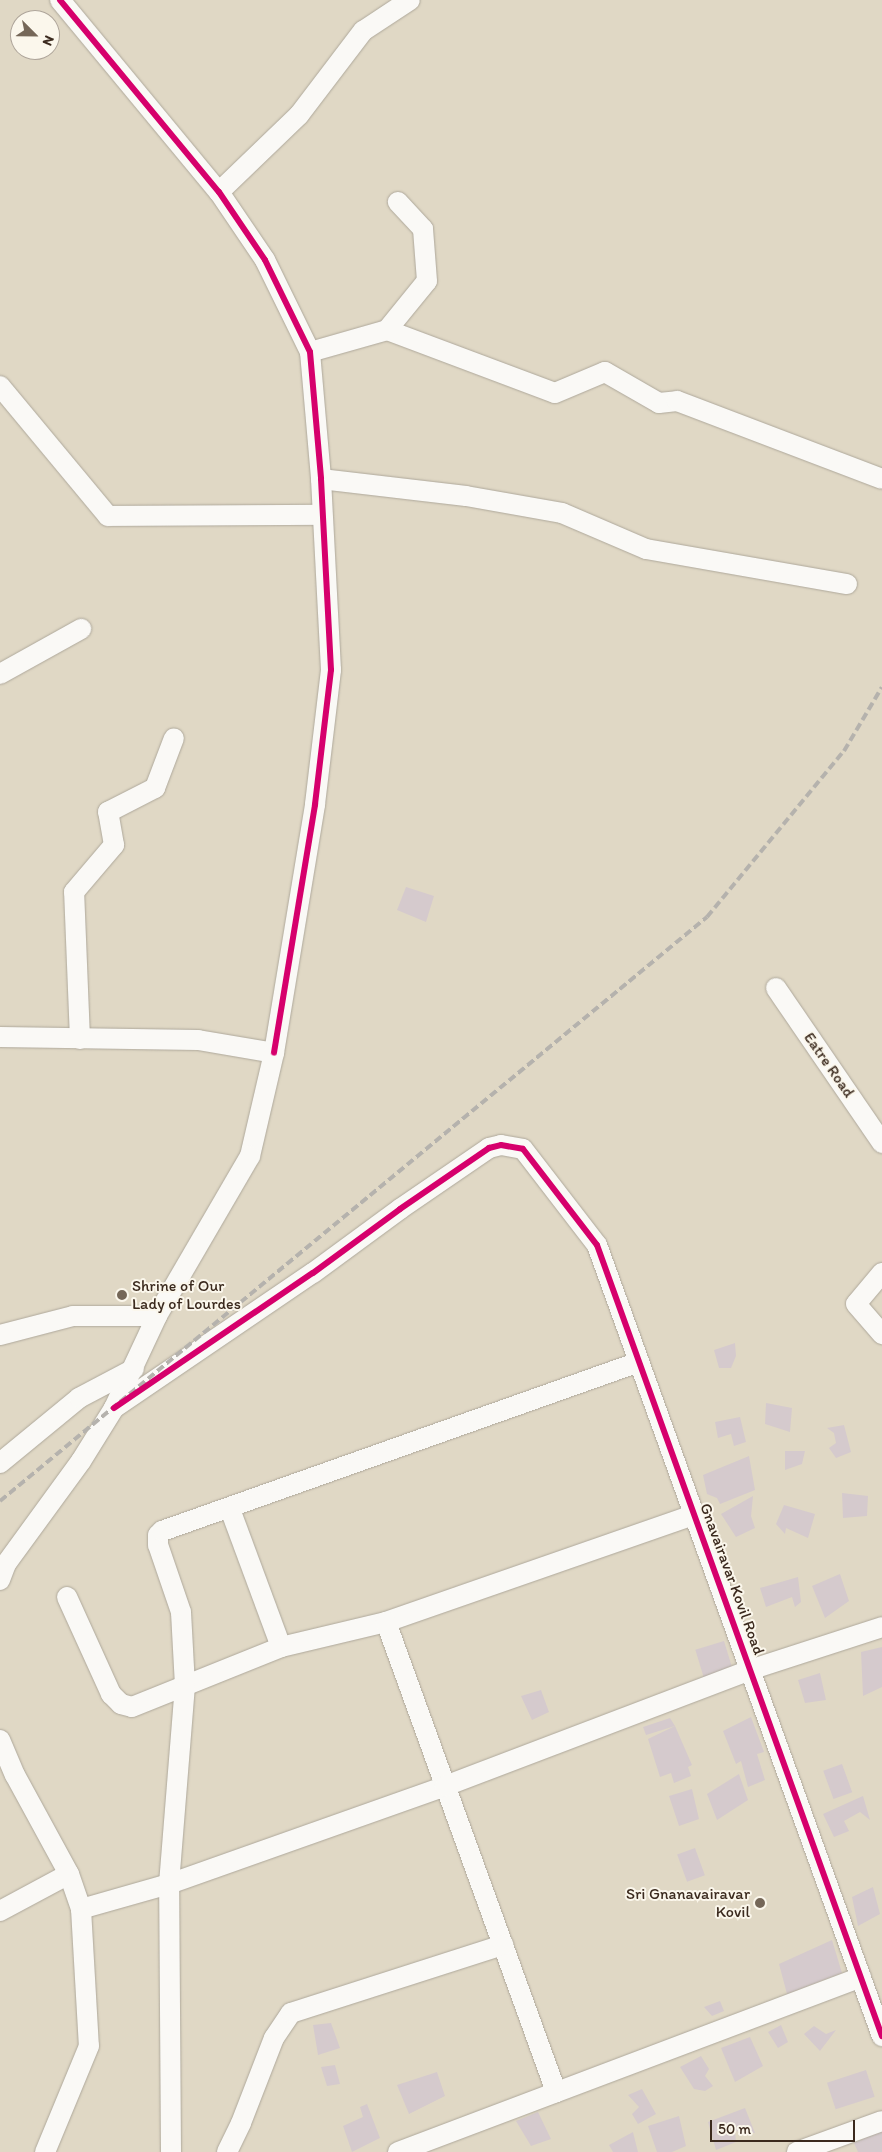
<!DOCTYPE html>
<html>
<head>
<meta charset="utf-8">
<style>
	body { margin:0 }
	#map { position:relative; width:882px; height:2152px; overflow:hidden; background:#e0d8c5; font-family:Itim,sans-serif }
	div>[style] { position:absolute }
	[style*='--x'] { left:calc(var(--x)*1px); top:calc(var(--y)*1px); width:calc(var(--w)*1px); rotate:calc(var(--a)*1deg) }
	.building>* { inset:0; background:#d5cacd; transform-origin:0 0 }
	.roads { filter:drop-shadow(0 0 1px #aea89b) drop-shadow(0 0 1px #aea89b) }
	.minor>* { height:20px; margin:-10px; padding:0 10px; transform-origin:10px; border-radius:10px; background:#faf9f6 }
	.rail>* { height:4px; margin-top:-2px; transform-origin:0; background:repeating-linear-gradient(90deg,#b5b2ad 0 8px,transparent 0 12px) }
	.cycleway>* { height:6px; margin:-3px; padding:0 3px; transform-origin:3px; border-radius:3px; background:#d6006c }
	.dots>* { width:14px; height:14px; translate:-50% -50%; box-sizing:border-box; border:2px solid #fbf7ec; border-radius:50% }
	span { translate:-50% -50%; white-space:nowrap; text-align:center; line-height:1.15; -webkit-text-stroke:4px #fbf7ec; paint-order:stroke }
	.street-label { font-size:16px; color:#3b2a1e }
	.poi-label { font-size:16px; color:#3b2a1e }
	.left { translate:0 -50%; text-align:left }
	.right { translate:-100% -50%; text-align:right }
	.north { position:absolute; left:10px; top:10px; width:50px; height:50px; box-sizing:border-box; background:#fbf7ec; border:1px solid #aea59a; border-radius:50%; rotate:113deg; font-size:14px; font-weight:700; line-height:20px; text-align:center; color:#3b2a1e }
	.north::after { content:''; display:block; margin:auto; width:18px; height:22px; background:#756758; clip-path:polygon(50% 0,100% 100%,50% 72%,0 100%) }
	.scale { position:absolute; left:710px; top:2120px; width:145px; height:22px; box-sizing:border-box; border:2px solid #3b2a1e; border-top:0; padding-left:6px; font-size:15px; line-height:18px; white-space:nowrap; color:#3b2a1e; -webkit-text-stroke:4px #fbf7ec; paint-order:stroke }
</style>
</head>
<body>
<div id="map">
	<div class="building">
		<i style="clip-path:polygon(406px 887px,434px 896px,426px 922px,397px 910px)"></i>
		<i style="clip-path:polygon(735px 1343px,736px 1356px,731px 1368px,719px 1368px,714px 1350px)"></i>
		<i style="clip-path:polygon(766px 1403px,792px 1408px,790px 1432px,765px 1424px)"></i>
		<i style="clip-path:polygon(740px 1417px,746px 1442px,734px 1446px,731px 1434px,718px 1438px,715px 1422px)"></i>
		<i style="clip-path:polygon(844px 1425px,851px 1452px,836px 1458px,829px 1448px,836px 1443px,834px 1433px,827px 1428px)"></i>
		<i style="clip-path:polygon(785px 1451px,805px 1451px,802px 1464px,785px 1470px)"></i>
		<i style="clip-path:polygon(749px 1456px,755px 1490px,720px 1504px,717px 1498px,707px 1494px,703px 1475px)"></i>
		<i style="clip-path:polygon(842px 1493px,868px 1496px,867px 1516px,843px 1518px)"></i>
		<i style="clip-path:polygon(753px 1496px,751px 1516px,755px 1528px,736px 1537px,721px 1514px)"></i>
		<i style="clip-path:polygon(784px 1505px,815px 1514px,808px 1538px,786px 1528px,785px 1534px,776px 1524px)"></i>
		<i style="clip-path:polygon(840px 1574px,849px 1601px,825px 1618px,812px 1586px)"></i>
		<i style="clip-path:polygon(798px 1577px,801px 1602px,795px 1607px,792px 1597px,766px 1607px,760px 1588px)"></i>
		<i style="left:724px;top:1641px;width:31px;height:30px;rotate:73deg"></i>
		<i style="clip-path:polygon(882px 1647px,882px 1687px,863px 1696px,861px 1652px)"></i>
		<i style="clip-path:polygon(820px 1673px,826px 1700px,805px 1703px,798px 1680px)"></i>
		<i style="clip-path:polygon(541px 1690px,549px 1712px,532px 1720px,521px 1696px)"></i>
		<i style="clip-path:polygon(751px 1717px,764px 1752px,757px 1754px,765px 1780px,748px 1787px,741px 1761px,736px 1764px,723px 1731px)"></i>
		<i style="clip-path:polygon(670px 1718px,675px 1726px,646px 1735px,643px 1727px)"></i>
		<i style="clip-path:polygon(675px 1726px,692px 1765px,688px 1767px,691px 1776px,674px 1783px,671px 1773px,660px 1777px,648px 1739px)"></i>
		<i style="left:842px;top:1764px;width:30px;height:20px;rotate:70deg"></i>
		<i style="clip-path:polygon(739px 1774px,748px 1800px,717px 1820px,707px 1794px)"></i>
		<i style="clip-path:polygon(692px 1789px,699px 1819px,679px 1826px,669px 1796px)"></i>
		<i style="clip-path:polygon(863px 1796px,870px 1820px,860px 1812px,844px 1821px,849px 1831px,834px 1837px,823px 1814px)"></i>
		<i style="left:695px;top:1848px;width:29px;height:19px;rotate:70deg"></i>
		<i style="clip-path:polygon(873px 1887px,880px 1914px,858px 1926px,852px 1897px)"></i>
		<i style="clip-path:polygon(832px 1940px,842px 1973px,787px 1994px,779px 1964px)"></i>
		<i style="clip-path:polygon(720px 2001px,724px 2011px,712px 2016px,704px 2007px)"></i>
		<i style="clip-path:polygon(331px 2023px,340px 2048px,318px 2055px,313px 2025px)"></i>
		<i style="clip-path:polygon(781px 2025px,788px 2042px,778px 2048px,768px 2032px)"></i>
		<i style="clip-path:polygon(814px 2026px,826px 2034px,836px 2030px,820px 2051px,804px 2034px)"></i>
		<i style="clip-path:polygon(750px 2037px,763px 2066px,735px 2082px,721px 2048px)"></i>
		<i style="clip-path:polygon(701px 2056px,709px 2069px,705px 2076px,713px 2086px,705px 2091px,694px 2089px,680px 2067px)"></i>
		<i style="clip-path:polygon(335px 2065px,340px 2084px,327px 2086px,321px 2067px)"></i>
		<i style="left:866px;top:2070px;width:28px;height:41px;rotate:72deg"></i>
		<i style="clip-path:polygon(437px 2072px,445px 2096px,409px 2114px,397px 2085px)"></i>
		<i style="clip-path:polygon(642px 2089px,656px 2114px,638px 2124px,632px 2114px,639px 2107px,628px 2095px)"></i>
		<i style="clip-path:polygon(367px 2104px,380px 2138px,352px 2152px,343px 2126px,363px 2117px,360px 2107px)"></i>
		<i style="clip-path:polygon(745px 2108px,755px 2133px,735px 2131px,736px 2142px,716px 2150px,708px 2122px)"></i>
		<i style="clip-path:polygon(538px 2112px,551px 2139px,531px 2146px,516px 2121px)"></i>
		<i style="clip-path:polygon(679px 2116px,686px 2146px,672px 2152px,657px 2152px,648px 2126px)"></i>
		<i style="clip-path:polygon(882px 2130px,882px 2152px,858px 2152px,854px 2143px)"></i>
		<i style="clip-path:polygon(633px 2132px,638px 2152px,613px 2152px,609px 2145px)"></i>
	</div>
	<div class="roads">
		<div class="minor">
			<i style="--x:60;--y:0;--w:249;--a:50.4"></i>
			<i style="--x:219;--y:192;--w:82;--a:55.9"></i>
			<i style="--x:265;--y:260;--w:102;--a:63.9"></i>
			<i style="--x:310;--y:352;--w:127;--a:85"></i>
			<i style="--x:321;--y:479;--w:191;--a:87"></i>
			<i style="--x:331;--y:670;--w:136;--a:96.8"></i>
			<i style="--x:315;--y:805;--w:251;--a:99.4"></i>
			<i style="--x:219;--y:192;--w:111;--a:-43.9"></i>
			<i style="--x:299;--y:115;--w:106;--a:-52.7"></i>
			<i style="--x:363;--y:31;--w:56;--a:-33.4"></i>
			<i style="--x:387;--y:330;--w:179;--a:20.6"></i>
			<i style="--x:555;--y:393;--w:54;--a:-22.8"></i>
			<i style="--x:605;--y:372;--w:62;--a:29.9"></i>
			<i style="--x:659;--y:403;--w:18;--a:-6"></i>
			<i style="--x:677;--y:401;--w:219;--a:20.8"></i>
			<i style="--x:310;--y:352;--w:80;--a:-15.9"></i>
			<i style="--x:387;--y:330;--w:63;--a:-50.8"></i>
			<i style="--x:427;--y:281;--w:52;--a:-94.4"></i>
			<i style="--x:423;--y:229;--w:37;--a:-133"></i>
			<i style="--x:0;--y:386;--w:169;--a:50.3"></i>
			<i style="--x:108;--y:516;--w:214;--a:-0.3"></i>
			<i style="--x:321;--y:479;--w:146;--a:6.7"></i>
			<i style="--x:466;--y:496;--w:97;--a:10"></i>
			<i style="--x:562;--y:513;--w:91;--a:23.2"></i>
			<i style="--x:646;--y:549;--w:204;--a:9.9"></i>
			<i style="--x:0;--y:674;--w:93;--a:-29.1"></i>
			<i style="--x:776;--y:988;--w:188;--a:55.6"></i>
			<i style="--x:0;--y:1037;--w:198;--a:0.9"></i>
			<i style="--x:198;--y:1040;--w:77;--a:9.7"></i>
			<i style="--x:274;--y:1053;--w:106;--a:103.1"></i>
			<i style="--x:250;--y:1156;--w:185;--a:120.2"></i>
			<i style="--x:157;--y:1316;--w:102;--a:115.1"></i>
			<i style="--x:114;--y:1408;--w:62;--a:121.9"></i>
			<i style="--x:81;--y:1461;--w:127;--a:126.1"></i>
			<i style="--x:6;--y:1564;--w:17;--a:111"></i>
			<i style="--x:80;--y:1039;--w:147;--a:-92.3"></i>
			<i style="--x:74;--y:892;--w:62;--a:-49.6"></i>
			<i style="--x:114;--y:845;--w:34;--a:-100"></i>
			<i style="--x:108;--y:812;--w:53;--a:-27.1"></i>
			<i style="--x:155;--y:788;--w:53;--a:-69.2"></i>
			<i style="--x:882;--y:1273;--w:40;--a:130"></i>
			<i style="--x:856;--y:1304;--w:40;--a:49"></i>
			<i style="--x:0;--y:1335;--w:75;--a:-14.6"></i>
			<i style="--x:73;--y:1316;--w:84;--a:0"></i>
			<i style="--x:114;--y:1408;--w:240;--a:-34.2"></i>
			<i style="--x:313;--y:1273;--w:108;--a:-36.3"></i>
			<i style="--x:400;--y:1209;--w:108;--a:-34.4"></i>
			<i style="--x:489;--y:1148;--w:12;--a:-14"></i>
			<i style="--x:501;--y:1145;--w:22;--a:10"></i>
			<i style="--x:523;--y:1149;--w:121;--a:52.4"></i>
			<i style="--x:597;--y:1245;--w:841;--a:70.19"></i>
			<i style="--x:0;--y:1463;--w:102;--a:-39.4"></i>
			<i style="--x:79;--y:1398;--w:62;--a:-27.8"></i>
			<i style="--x:230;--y:1509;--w:147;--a:69.7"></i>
			<i style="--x:67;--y:1597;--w:107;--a:65.6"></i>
			<i style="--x:111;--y:1694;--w:14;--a:45"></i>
			<i style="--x:121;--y:1704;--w:11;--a:15"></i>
			<i style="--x:132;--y:1707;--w:161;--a:-21.9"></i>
			<i style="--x:281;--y:1647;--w:108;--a:-13.4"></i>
			<i style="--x:386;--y:1622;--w:326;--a:-19.2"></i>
			<i style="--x:386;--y:1622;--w:500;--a:70.1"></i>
			<i style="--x:0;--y:1740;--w:38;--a:67"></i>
			<i style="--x:15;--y:1775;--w:113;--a:61.4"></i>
			<i style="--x:69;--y:1874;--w:37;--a:71"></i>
			<i style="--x:81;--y:1909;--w:137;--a:86.7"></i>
			<i style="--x:89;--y:2046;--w:115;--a:112.5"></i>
			<i style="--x:81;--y:1909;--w:91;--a:-15.9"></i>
			<i style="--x:169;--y:1884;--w:293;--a:-19.5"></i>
			<i style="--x:445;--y:1786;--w:326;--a:-20.8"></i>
			<i style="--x:750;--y:1670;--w:139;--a:-18"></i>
			<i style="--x:0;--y:1911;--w:78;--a:-28.2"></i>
			<i style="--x:171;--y:2152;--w:268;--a:-90.4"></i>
			<i style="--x:169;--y:1884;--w:199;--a:-85.4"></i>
			<i style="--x:185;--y:1686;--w:74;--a:-93.1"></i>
			<i style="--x:181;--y:1612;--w:71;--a:-108.9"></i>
			<i style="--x:158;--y:1545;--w:10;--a:-90"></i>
			<i style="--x:158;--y:1535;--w:6;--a:-45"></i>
			<i style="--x:162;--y:1531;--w:506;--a:-19.51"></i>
			<i style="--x:227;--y:2152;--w:32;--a:-64"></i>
			<i style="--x:241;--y:2123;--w:91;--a:-68.8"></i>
			<i style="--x:274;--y:2038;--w:30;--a:-56"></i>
			<i style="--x:291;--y:2013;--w:223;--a:-17.8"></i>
			<i style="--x:398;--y:2152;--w:495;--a:-20.7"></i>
			<i style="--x:797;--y:2152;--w:90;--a:-20"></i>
		</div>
	</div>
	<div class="rail">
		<i style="--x:0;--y:1501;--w:917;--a:-39.56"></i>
		<i style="--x:707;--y:917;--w:215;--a:-50.5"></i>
		<i style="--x:844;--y:751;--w:74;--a:-59.3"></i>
	</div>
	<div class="cycleway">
		<i style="--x:60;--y:0;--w:249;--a:50.4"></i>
		<i style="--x:219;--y:192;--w:82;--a:55.9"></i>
		<i style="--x:265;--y:260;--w:102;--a:63.9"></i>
		<i style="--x:310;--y:352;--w:127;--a:85"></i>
		<i style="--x:321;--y:479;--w:191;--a:87"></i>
		<i style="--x:331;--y:670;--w:136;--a:96.8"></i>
		<i style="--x:315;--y:805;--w:251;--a:99.4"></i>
		<i style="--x:114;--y:1408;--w:240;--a:-34.2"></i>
		<i style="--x:313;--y:1273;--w:108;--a:-36.3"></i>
		<i style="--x:400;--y:1209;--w:108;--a:-34.4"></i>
		<i style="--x:489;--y:1148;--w:12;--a:-14"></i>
		<i style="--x:501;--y:1145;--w:22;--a:10"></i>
		<i style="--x:523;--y:1149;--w:121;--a:52.4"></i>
		<i style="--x:597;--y:1245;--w:841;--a:70.19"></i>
	</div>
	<div class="dots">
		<i style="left:122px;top:1295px;background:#756758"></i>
		<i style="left:760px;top:1903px;background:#756758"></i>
	</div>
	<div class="street-label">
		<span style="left:829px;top:1065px;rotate:55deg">Eatre Road</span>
		<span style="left:732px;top:1579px;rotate:70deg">Gnavairavar Kovil Road</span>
	</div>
	<div class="poi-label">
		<span class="left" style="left:132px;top:1295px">Shrine of Our<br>Lady of Lourdes</span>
		<span class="right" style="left:750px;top:1903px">Sri Gnanavairavar<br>Kovil</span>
	</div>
	<div class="north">N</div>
	<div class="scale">50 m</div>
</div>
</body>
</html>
